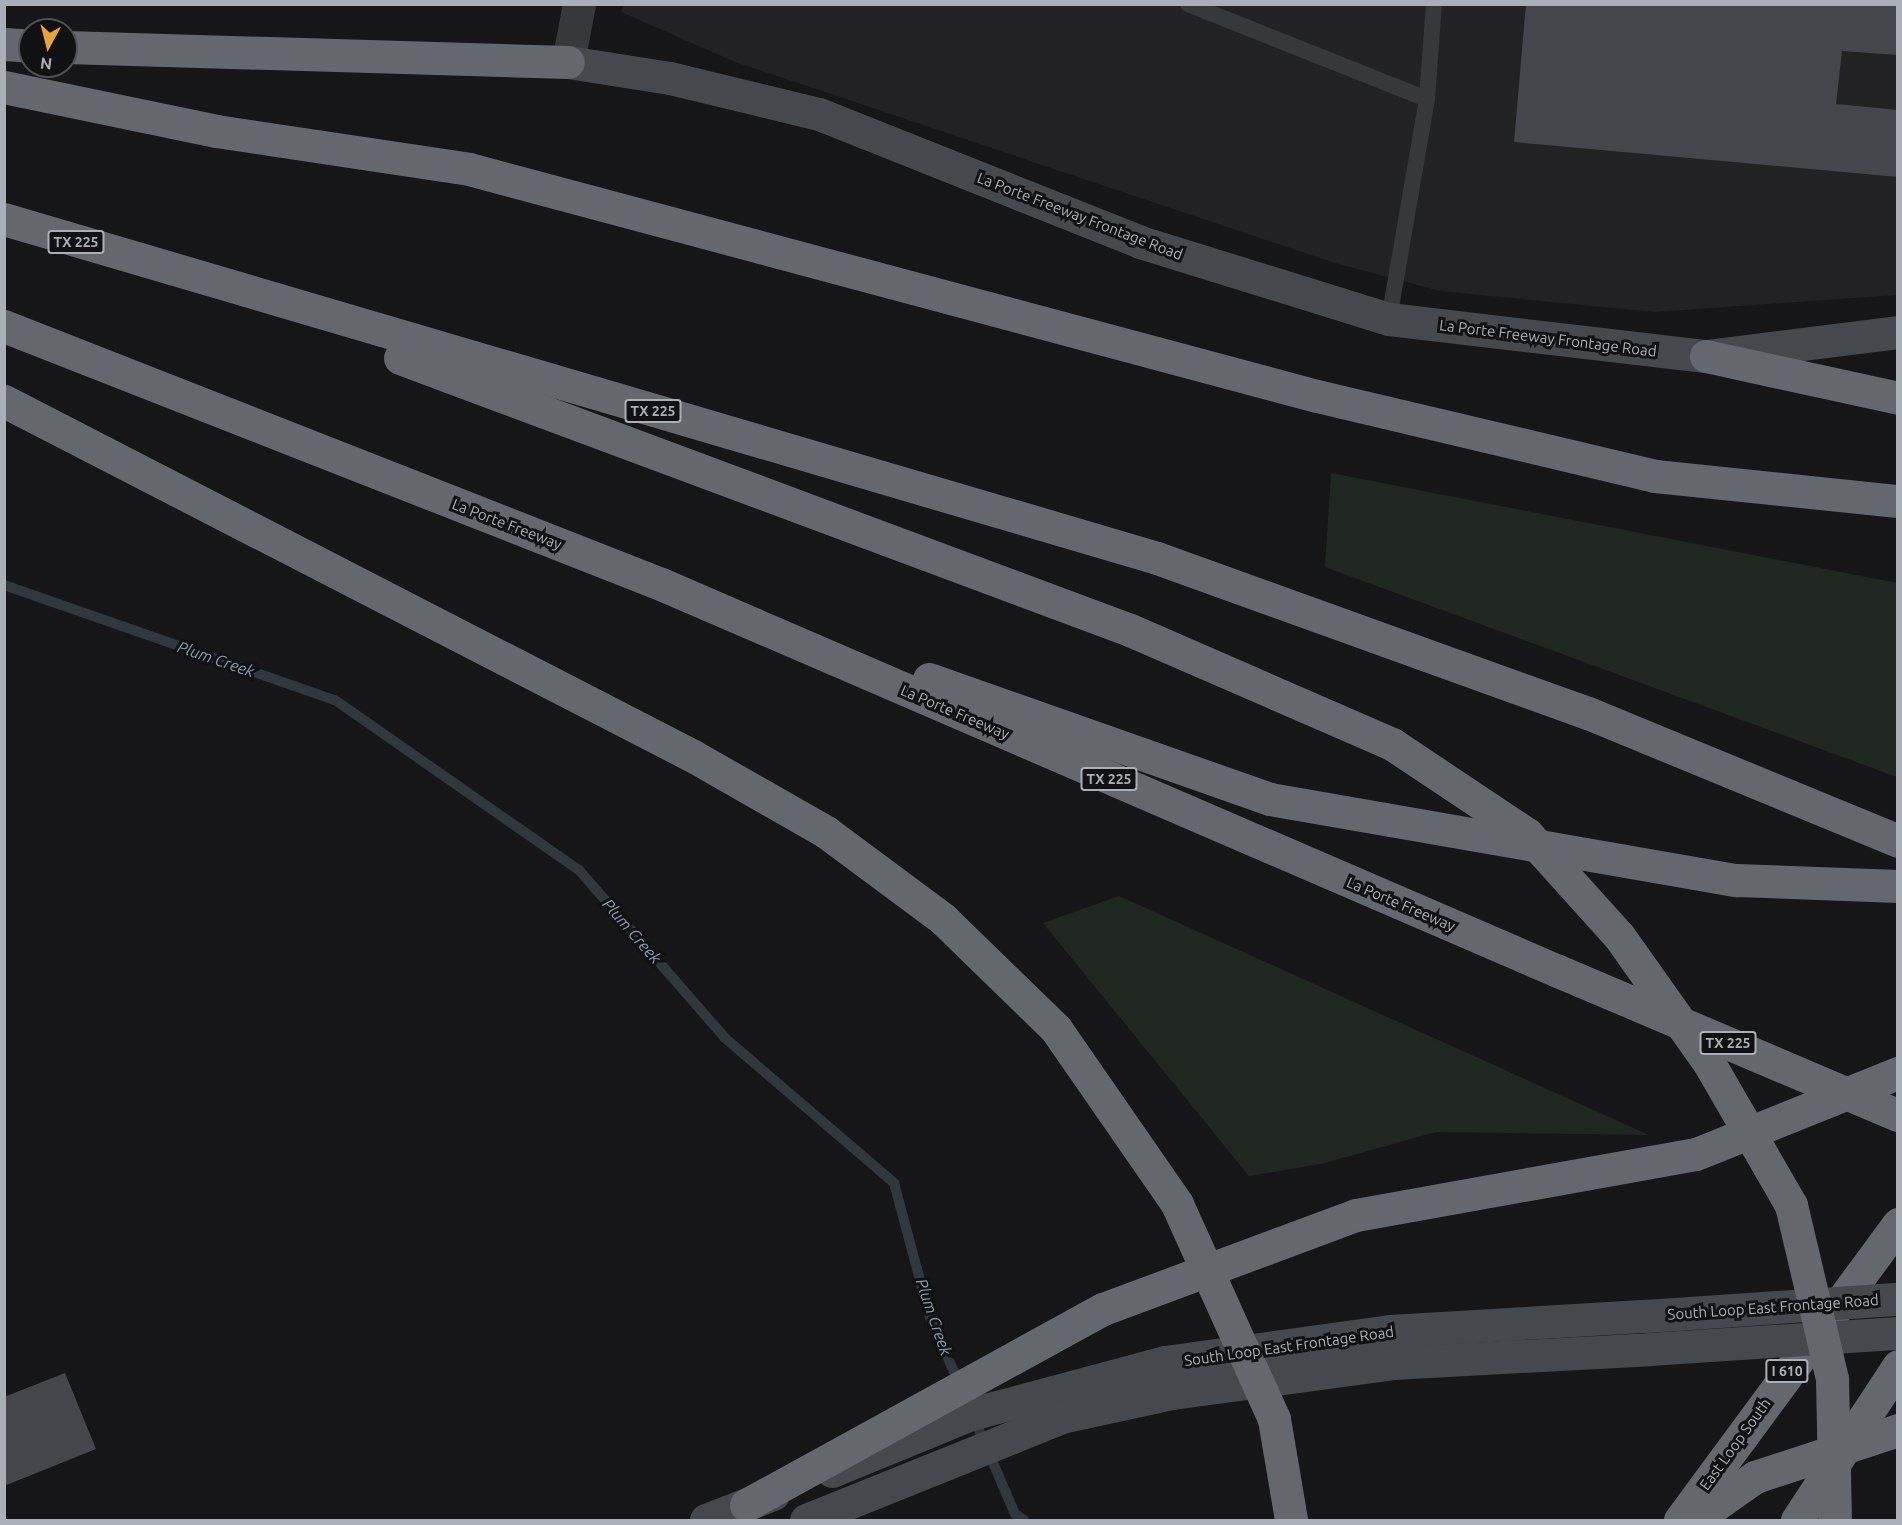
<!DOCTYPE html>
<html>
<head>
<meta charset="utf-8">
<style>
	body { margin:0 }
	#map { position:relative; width:1902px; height:1525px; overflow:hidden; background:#161618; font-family:Ubuntu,sans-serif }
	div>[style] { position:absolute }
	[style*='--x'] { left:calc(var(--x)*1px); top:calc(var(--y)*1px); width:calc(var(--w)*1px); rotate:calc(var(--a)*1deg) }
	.built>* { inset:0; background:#222225 }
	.green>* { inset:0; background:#202721 }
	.stream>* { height:10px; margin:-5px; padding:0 5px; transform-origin:5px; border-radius:5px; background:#2f383d }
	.building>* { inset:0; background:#45464b }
	.service>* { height:16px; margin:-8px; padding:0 8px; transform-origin:8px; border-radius:8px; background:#37383c }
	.tertiary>* { height:33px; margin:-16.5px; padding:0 16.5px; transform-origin:16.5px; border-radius:16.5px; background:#37383c }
	.secondary>* { height:33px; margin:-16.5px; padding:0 16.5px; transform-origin:16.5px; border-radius:16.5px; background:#45484c }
	.motorway>* { height:33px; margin:-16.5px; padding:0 16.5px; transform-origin:16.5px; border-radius:16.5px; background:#64676d }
	.secondary-bridge>* { height:33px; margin:-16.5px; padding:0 16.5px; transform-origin:16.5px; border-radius:16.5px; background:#45484c }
	.motorway-bridge>* { height:33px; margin:-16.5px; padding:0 16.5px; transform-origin:16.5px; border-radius:16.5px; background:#64676d }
	span { translate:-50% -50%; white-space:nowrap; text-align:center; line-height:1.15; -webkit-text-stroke:6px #111113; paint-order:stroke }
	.shield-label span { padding:2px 4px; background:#111113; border:2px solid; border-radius:4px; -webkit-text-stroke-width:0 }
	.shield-label { font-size:14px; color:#a9aeb7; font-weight:700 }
	.street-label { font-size:15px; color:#a9aeb7 }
	.water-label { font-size:16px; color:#829eaf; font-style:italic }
	.frame { position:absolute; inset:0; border:6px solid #a9aeb7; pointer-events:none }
	.north { position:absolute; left:18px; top:18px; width:60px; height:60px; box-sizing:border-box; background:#111113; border:2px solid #4e5055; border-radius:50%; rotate:187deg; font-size:16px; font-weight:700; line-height:24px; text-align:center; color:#a9aeb7 }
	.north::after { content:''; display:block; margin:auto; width:21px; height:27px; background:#e5a241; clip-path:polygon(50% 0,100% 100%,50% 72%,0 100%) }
</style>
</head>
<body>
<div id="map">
	<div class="built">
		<i style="clip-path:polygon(624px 4px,1897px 5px,1897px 295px,1654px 312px,1440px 291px,1335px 263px,735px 62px,621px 12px)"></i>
	</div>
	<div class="green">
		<i style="clip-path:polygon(1331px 473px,1897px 583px,1897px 777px,1325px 567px)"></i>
		<i style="clip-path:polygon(1119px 896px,1649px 1135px,1436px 1132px,1321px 1164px,1249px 1176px,1043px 923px)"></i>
	</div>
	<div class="stream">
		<i style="--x:4;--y:585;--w:350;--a:19.2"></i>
		<i style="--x:335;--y:700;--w:297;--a:34.9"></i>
		<i style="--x:579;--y:870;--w:223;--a:49"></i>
		<i style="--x:725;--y:1038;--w:223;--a:40.6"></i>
		<i style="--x:894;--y:1183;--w:139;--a:75"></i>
		<i style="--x:930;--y:1317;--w:72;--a:66.3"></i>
		<i style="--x:973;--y:1416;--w:107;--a:66.8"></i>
		<i style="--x:1015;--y:1514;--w:11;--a:34"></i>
	</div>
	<div class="building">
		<i style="clip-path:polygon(1526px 4px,1898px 4px,1898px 55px,1842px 51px,1836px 104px,1898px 110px,1898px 177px,1514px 142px)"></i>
		<i style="clip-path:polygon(65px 1373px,96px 1449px,4px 1486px,4px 1397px)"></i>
	</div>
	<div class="service">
		<i style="--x:1188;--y:4;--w:257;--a:21.7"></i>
		<i style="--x:1389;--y:319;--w:223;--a:-80.2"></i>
		<i style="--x:1427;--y:99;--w:95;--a:-85.8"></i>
	</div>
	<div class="tertiary">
		<i style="--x:568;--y:62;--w:59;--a:-79.3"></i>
	</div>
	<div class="secondary">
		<i style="--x:568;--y:62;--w:103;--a:8.9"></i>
		<i style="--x:670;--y:78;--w:153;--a:13.6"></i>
		<i style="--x:819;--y:114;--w:346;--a:21.7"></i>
		<i style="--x:1140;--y:242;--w:261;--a:17.2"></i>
		<i style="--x:1389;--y:319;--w:319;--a:6.7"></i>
		<i style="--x:1706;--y:356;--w:193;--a:-7.1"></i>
		<i style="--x:832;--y:1471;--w:150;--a:-22.3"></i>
		<i style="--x:971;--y:1414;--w:201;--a:-15"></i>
		<i style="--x:1165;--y:1362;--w:227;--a:-7.8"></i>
		<i style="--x:1390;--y:1331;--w:256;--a:-3.4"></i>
		<i style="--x:706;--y:1520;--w:72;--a:-21.2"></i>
		<i style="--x:806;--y:1520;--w:276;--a:-21.9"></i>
		<i style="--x:1062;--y:1417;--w:113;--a:-12.3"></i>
		<i style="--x:1172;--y:1393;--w:223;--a:-7.7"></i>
		<i style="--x:1393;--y:1363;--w:256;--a:-3.1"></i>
	</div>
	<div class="motorway">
		<i style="--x:4;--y:44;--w:26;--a:4"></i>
		<i style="--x:66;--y:47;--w:502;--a:1.71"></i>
		<i style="--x:4;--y:87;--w:217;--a:11.7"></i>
		<i style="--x:216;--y:131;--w:256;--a:8.5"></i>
		<i style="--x:469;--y:169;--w:878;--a:14.99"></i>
		<i style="--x:1317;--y:396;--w:347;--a:13.3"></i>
		<i style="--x:1655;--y:476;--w:244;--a:5.9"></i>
		<i style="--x:4;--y:219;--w:1202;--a:16.38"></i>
		<i style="--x:1157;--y:558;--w:458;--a:19.8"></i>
		<i style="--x:1588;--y:713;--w:335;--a:22.4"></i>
		<i style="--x:4;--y:326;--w:706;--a:21.44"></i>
		<i style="--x:661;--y:584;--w:977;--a:23.34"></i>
		<i style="--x:1706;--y:356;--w:197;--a:12.3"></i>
		<i style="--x:400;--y:358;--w:779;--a:20.44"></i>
		<i style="--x:4;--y:401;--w:775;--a:27.26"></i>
		<i style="--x:693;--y:756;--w:153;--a:29.7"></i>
		<i style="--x:826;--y:832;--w:146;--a:36.6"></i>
		<i style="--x:929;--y:679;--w:361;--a:19.4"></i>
		<i style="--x:1270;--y:799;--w:473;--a:9.9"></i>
		<i style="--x:1736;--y:880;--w:162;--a:2.1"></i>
		<i style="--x:746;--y:1505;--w:407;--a:-28.8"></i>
		<i style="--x:1103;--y:1309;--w:270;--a:-20.4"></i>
		<i style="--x:1356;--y:1215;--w:345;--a:-10.2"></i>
		<i style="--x:1696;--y:1154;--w:218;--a:-21.9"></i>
		<i style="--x:1680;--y:1520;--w:368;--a:-53.6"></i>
		<i style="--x:1797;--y:1520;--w:184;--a:-56.7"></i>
	</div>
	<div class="secondary-bridge">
		<i style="--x:1646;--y:1316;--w:253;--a:-3.9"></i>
		<i style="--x:1649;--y:1349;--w:250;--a:-3.7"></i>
	</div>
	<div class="motorway-bridge">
		<i style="--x:1130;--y:630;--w:286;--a:23.5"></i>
		<i style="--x:1392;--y:744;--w:162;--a:33.7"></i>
		<i style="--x:1527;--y:834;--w:137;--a:48"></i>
		<i style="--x:1619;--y:936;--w:156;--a:54.7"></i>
		<i style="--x:1709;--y:1063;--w:164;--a:60"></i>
		<i style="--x:1791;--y:1205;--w:179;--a:76.7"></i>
		<i style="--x:1832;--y:1379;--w:141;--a:88.8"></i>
		<i style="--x:943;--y:919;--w:158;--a:44.2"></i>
		<i style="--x:1056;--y:1029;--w:213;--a:55.3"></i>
		<i style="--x:1177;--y:1204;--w:236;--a:65.7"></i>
		<i style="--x:1274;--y:1419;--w:102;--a:80.4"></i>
		<i style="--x:1558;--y:971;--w:369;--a:23"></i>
		<i style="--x:1694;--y:1520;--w:75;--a:-35.2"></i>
		<i style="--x:1755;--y:1477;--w:151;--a:-18.2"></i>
	</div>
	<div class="shield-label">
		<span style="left:76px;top:242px">TX 225</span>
		<span style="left:653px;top:411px">TX 225</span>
		<span style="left:1109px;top:779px">TX 225</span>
		<span style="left:1728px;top:1043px">TX 225</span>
		<span style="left:1787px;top:1371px">I 610</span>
	</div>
	<div class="street-label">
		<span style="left:1080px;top:216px;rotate:21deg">La Porte Freeway Frontage Road</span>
		<span style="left:1548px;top:338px;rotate:7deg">La Porte Freeway Frontage Road</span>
		<span style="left:507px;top:524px;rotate:21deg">La Porte Freeway</span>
		<span style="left:955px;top:712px;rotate:23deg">La Porte Freeway</span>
		<span style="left:1401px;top:904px;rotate:23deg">La Porte Freeway</span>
		<span style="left:1773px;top:1307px;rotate:-4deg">South Loop East Frontage Road</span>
		<span style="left:1289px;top:1346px;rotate:-8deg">South Loop East Frontage Road</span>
		<span style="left:1735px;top:1444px;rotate:-54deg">East Loop South</span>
	</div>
	<div class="water-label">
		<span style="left:216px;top:659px;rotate:19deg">Plum Creek</span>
		<span style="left:632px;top:931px;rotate:49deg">Plum Creek</span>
		<span style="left:934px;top:1317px;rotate:71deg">Plum Creek</span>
	</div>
	<div class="frame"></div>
	<div class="north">N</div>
</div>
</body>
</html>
